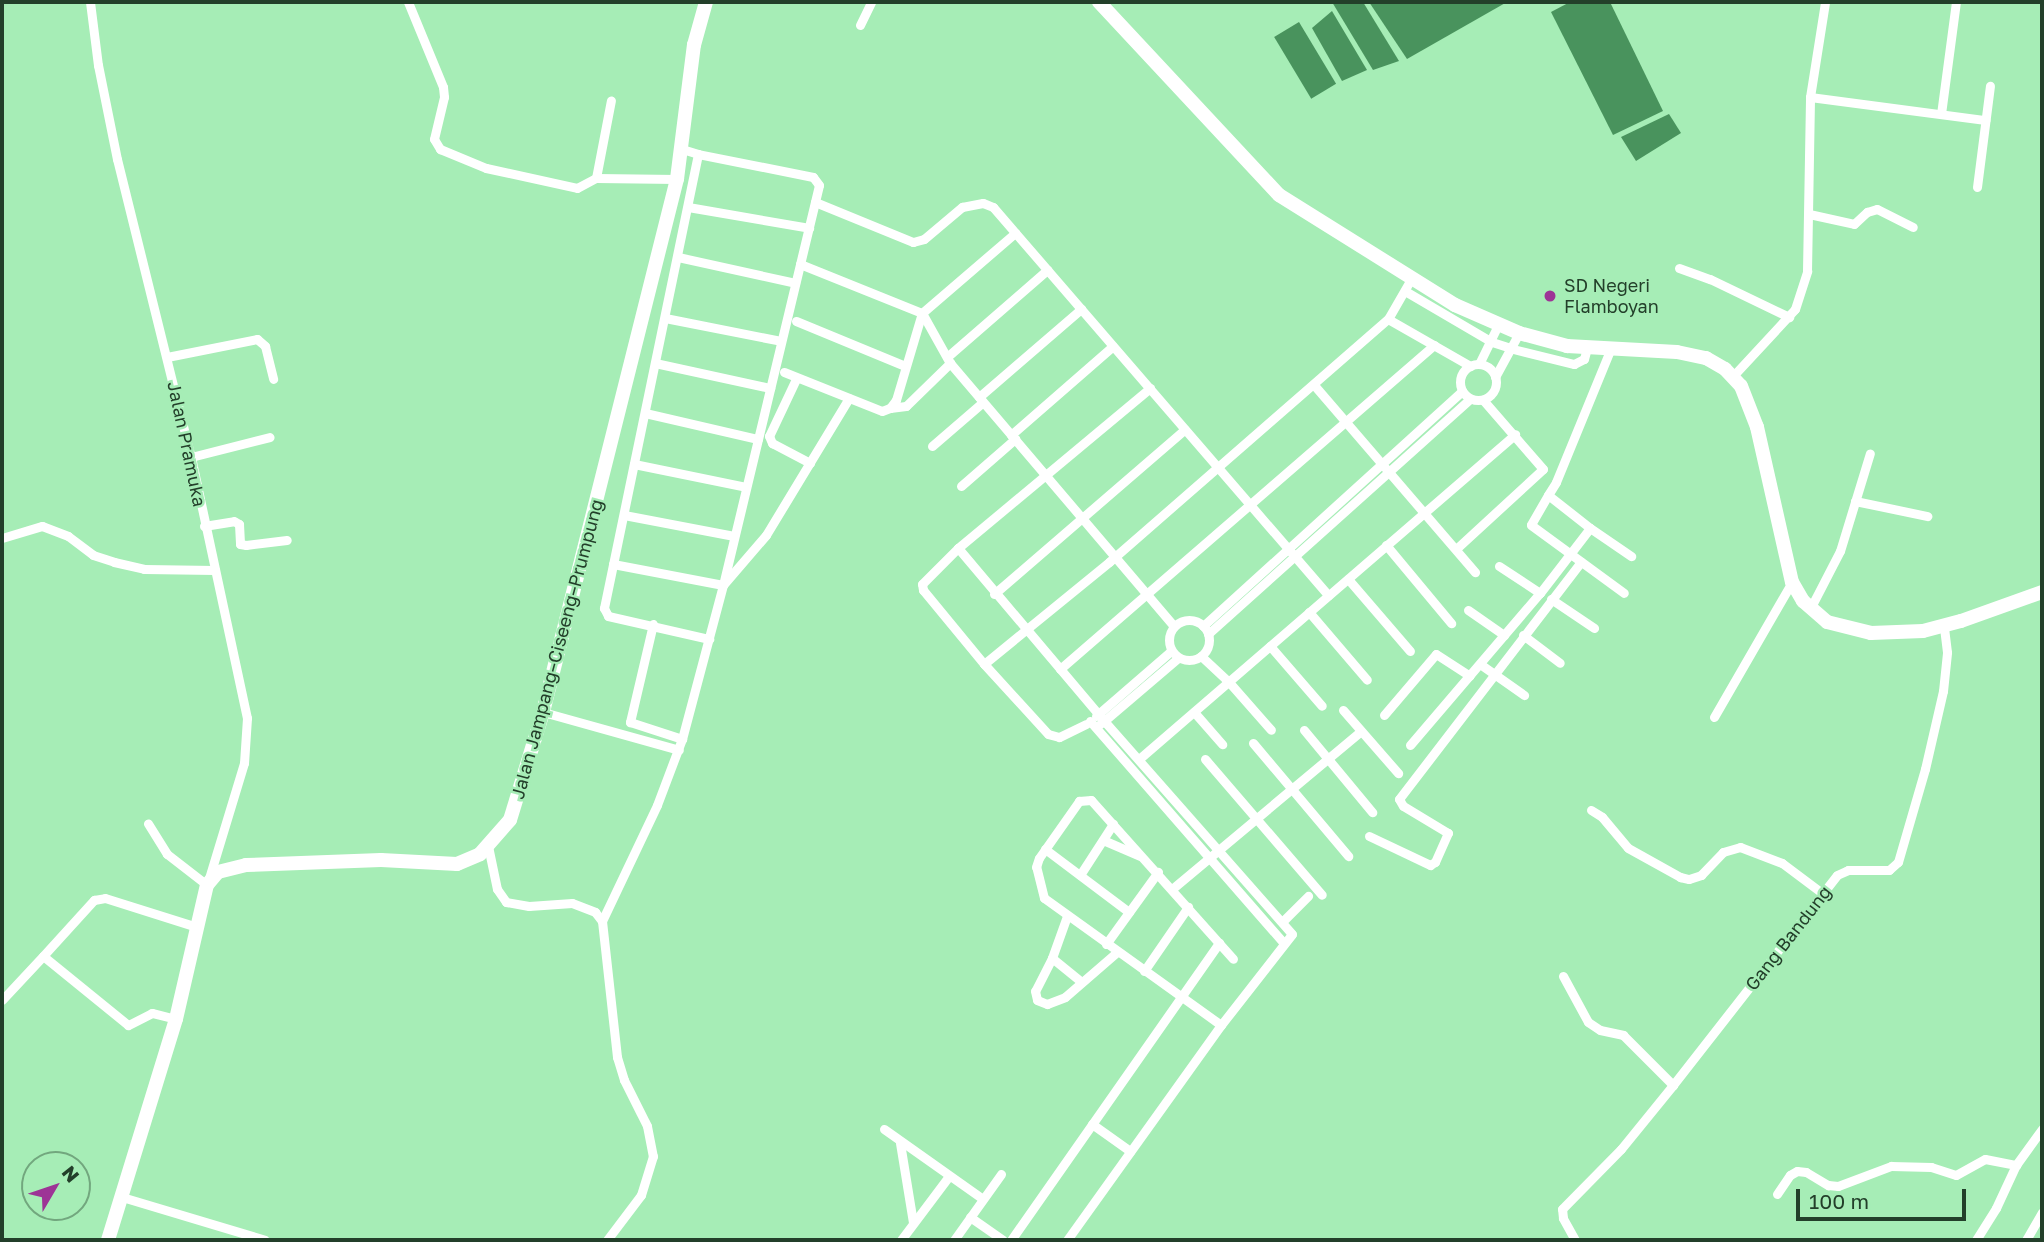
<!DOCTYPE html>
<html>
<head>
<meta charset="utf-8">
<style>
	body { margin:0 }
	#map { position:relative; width:2044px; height:1242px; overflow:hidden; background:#a6edb6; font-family:"Golos Text",sans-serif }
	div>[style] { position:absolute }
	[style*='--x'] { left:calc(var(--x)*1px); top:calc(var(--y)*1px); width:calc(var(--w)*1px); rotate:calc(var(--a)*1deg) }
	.water>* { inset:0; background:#49935d; transform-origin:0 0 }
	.minor>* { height:9px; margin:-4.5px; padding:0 4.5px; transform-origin:4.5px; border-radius:4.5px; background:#fff }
	.minor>.ring { margin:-4.5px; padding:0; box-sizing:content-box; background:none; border:9px solid #fff; border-radius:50% }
	.primary>* { height:14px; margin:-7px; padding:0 7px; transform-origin:7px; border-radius:7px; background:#fff }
	.dots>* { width:19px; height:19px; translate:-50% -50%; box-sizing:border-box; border:4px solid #a6edb6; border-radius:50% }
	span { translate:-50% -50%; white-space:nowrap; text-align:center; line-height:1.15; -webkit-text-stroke:5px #a6edb6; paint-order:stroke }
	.poi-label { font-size:18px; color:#233f2a }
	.left { translate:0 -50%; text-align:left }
	.street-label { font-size:18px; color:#233f2a }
	.frame { position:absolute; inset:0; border:4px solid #233f2a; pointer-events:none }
	.north { position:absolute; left:21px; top:1151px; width:70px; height:70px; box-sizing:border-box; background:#a6edb6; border:2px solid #72a77e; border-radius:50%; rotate:51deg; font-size:19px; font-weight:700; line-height:28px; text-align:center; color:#233f2a }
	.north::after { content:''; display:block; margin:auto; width:24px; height:32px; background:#9d3496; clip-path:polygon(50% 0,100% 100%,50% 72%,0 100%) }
	.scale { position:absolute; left:1796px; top:1189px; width:170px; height:32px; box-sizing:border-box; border:4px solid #233f2a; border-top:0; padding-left:9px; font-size:21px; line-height:24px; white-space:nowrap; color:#233f2a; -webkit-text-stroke:5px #a6edb6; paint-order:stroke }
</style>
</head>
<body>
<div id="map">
	<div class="water">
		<i style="clip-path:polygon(1332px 2px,1363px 2px,1399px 61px,1373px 70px)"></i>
		<i style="clip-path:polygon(1369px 2px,1507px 2px,1407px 59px)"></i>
		<i style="clip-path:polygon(1570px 2px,1610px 2px,1663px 111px,1613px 135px,1551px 12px)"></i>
		<i style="clip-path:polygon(1332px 11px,1367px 70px,1342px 81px,1312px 28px)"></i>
		<i style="left:1299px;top:22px;width:72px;height:29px;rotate:59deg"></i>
		<i style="clip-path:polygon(1669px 114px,1681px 133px,1636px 161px,1621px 137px)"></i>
	</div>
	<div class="minor">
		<i style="--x:90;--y:2;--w:64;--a:82.8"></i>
		<i style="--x:98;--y:65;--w:96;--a:78.6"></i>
		<i style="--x:117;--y:159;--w:307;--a:76.1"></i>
		<i style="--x:191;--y:457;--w:267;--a:77.9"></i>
		<i style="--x:247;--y:718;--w:45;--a:93.8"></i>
		<i style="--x:244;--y:763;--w:127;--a:106.9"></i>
		<i style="--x:207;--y:885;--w:51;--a:-142.2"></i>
		<i style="--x:167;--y:854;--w:36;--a:-122"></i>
		<i style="--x:408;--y:2;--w:92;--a:67.6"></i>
		<i style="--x:443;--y:87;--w:10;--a:84"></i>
		<i style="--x:444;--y:97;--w:43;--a:103.4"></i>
		<i style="--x:434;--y:139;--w:12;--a:59"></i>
		<i style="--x:440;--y:149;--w:50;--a:22.4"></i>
		<i style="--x:486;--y:168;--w:93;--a:12.4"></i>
		<i style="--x:577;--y:188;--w:21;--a:-28"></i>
		<i style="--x:596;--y:178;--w:81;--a:0.7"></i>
		<i style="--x:860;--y:25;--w:25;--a:-64"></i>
		<i style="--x:1810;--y:97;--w:177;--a:7.5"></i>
		<i style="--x:1941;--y:114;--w:113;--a:-82.4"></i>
		<i style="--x:682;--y:149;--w:17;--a:17"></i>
		<i style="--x:698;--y:154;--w:464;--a:101.7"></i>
		<i style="--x:604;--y:608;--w:9;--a:63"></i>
		<i style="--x:608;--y:616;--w:104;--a:12.8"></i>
		<i style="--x:596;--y:178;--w:79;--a:-79.1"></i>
		<i style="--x:1977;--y:187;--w:102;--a:-82.7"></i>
		<i style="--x:815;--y:202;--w:106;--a:22.2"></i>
		<i style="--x:913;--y:242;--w:11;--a:-15"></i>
		<i style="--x:924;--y:239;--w:50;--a:-40.1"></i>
		<i style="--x:962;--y:207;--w:21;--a:-11"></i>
		<i style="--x:983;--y:203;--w:11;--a:22"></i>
		<i style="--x:993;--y:207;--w:513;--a:49.19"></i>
		<i style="--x:688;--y:207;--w:123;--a:9.8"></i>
		<i style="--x:1809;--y:214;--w:46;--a:12.5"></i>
		<i style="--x:1854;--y:224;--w:18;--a:-43"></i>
		<i style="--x:1867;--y:212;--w:10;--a:-17"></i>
		<i style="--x:1877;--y:209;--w:40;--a:26.6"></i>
		<i style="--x:678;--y:257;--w:120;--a:12.5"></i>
		<i style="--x:800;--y:264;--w:131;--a:21.9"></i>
		<i style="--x:922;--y:313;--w:57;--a:60.8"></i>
		<i style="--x:950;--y:363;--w:345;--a:49.6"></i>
		<i style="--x:1679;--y:268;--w:33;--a:20"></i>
		<i style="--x:1710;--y:279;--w:88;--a:25.7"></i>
		<i style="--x:1405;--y:291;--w:101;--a:30.4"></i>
		<i style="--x:1492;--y:342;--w:22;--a:18"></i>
		<i style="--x:1513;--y:349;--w:63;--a:13.8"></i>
		<i style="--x:1574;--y:364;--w:11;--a:-27"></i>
		<i style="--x:1584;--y:359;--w:11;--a:-75"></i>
		<i style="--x:665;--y:318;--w:118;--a:11.2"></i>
		<i style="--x:1388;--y:319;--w:46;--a:-60.1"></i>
		<i style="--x:796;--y:321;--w:118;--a:22.4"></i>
		<i style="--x:167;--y:357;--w:92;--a:-11.3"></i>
		<i style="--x:257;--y:339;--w:11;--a:41"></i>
		<i style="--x:265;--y:346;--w:34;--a:76"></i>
		<i style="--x:947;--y:357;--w:133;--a:-41"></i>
		<i style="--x:655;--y:363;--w:118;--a:12.3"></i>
		<i style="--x:1479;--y:364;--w:43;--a:-64"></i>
		<i class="ring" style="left:1460px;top:364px;width:27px;height:27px"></i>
		<i style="--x:784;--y:372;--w:105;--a:21.7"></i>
		<i style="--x:882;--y:411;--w:9;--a:-21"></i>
		<i style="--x:890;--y:408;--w:10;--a:-53"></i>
		<i style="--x:896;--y:400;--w:91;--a:-73.4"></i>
		<i style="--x:922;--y:313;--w:123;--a:-40.7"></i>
		<i style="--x:1733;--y:376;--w:91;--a:-47.2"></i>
		<i style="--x:1795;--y:309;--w:40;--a:-72"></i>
		<i style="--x:1807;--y:271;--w:174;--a:-89"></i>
		<i style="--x:1810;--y:97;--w:96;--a:-81"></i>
		<i style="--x:1495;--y:377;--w:50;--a:-61.4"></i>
		<i style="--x:796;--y:379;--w:63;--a:115.3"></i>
		<i style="--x:769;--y:436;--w:8;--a:67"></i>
		<i style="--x:772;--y:443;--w:43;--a:27.8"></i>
		<i style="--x:1314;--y:385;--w:247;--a:49.3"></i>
		<i style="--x:979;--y:397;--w:135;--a:-40.8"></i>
		<i style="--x:890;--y:408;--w:16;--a:-7"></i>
		<i style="--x:906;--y:406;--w:62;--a:-44.3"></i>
		<i style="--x:645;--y:413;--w:116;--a:13"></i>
		<i style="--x:1011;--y:435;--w:135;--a:-41.1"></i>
		<i style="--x:932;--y:446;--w:67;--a:-40.8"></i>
		<i style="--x:191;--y:457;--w:81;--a:-14.2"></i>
		<i style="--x:634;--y:464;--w:114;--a:11.6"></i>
		<i style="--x:961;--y:486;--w:72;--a:-41"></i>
		<i style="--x:1548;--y:495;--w:34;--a:120"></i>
		<i style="--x:1531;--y:525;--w:115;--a:36.2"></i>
		<i style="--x:1855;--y:501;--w:74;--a:11.8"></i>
		<i style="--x:624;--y:515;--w:112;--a:10.8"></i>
		<i style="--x:204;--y:526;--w:30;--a:-9"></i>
		<i style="--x:234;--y:521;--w:6;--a:31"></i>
		<i style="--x:239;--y:524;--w:20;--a:87"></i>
		<i style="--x:240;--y:544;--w:6;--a:9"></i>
		<i style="--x:246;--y:545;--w:41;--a:-7"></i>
		<i style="--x:1590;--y:528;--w:50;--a:34.3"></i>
		<i style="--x:2;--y:538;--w:42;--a:-16.7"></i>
		<i style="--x:42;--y:526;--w:28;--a:21"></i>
		<i style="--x:68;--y:536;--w:31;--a:37"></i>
		<i style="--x:93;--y:555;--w:22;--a:18"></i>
		<i style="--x:114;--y:562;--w:31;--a:13"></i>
		<i style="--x:144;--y:569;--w:71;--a:0.8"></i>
		<i style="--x:1386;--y:545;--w:102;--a:50.2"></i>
		<i style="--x:958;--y:548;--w:226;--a:49.8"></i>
		<i style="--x:1104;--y:721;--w:5;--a:143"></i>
		<i style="--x:1456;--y:549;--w:118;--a:-42.6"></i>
		<i style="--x:1543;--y:469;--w:91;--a:-131"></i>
		<i style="--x:613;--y:564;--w:112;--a:10.8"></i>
		<i style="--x:723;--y:585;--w:66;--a:-49.3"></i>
		<i style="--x:766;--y:535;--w:160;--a:-58.8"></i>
		<i style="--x:1499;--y:566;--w:49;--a:33.4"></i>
		<i style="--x:1348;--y:579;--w:95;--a:49.3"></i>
		<i style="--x:994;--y:594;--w:252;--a:-40.8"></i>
		<i style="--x:1551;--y:599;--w:52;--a:34"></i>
		<i style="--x:1810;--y:609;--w:65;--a:-62.7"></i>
		<i style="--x:1840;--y:551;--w:102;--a:-73"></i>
		<i style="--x:1468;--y:610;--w:44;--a:34.8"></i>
		<i style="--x:1309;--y:612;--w:89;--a:49.5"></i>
		<i class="ring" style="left:1169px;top:620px;width:31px;height:31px"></i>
		<i style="--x:653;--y:624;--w:101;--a:103.2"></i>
		<i style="--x:630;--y:722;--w:55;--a:18.1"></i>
		<i style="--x:682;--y:739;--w:159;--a:-75.1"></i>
		<i style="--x:723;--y:585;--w:411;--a:-76.5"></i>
		<i style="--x:819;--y:185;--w:10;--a:-127"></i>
		<i style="--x:813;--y:177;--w:117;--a:-168.7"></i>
		<i style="--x:1203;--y:626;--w:350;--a:-42.2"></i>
		<i style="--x:1208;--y:634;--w:352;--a:-41.9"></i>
		<i style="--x:1523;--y:635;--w:46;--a:37.1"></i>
		<i style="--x:1270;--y:646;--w:79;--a:49.1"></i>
		<i style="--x:1201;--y:656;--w:37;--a:43"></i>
		<i style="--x:1228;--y:681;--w:65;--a:48.7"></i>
		<i style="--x:984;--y:664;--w:161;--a:-39.2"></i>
		<i style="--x:1109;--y:562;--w:370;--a:-41.1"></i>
		<i style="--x:1388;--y:319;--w:95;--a:29.8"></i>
		<i style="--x:1480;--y:664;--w:54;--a:35.2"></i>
		<i style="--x:1060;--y:669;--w:495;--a:-40.9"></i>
		<i style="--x:1343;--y:710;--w:84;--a:48.9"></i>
		<i style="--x:543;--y:712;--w:141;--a:15.6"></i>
		<i style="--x:1194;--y:712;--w:43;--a:48.8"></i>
		<i style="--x:1384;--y:715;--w:80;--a:-49.6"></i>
		<i style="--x:1436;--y:654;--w:40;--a:32.9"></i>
		<i style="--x:1096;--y:716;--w:99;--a:-40.9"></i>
		<i style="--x:1714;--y:717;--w:156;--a:-60"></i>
		<i style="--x:1090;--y:721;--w:295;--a:48.9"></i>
		<i style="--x:1086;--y:724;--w:30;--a:154"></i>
		<i style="--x:1059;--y:737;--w:11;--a:-165"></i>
		<i style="--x:1048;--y:734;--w:95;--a:-132.4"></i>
		<i style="--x:984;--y:664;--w:96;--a:-129.5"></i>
		<i style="--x:923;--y:590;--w:6;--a:-99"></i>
		<i style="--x:922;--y:584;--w:51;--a:-45"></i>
		<i style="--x:958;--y:548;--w:250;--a:-39.8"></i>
		<i style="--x:1304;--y:730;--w:107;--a:50.3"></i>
		<i style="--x:1253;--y:743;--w:148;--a:49.9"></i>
		<i style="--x:1410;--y:745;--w:200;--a:-49.5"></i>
		<i style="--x:1540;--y:593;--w:82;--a:-52.4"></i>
		<i style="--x:1590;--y:528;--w:53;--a:-141.8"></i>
		<i style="--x:1548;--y:495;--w:15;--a:-58"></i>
		<i style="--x:1556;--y:482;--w:145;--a:-67.7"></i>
		<i style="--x:1139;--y:759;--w:497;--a:-40.8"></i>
		<i style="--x:1205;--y:759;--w:179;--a:49.3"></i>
		<i style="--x:1591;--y:810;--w:13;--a:32"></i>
		<i style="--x:1602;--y:817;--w:40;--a:50"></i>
		<i style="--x:1628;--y:848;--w:60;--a:29.1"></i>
		<i style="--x:1680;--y:877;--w:9;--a:13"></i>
		<i style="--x:1689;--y:879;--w:13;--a:-18"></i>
		<i style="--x:1701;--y:875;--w:32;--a:-46"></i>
		<i style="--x:1723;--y:852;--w:18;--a:-16"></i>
		<i style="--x:1740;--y:847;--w:45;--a:20.9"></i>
		<i style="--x:1782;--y:863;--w:50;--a:36.9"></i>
		<i style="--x:1369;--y:836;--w:68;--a:25.4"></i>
		<i style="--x:1430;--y:865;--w:6;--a:-31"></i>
		<i style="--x:1435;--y:862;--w:32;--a:-66"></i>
		<i style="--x:1448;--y:833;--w:52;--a:-149"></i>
		<i style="--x:1403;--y:806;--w:8;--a:-120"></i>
		<i style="--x:1399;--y:799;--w:299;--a:-52.5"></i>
		<i style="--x:1103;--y:840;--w:40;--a:23.4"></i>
		<i style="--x:488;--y:846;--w:44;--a:78.2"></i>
		<i style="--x:497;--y:889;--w:16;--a:55"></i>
		<i style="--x:506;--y:902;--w:23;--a:10"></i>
		<i style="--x:529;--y:906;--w:43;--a:-4"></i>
		<i style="--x:572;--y:903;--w:25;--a:21"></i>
		<i style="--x:595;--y:912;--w:11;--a:52"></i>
		<i style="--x:602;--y:921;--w:137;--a:83.7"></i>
		<i style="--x:617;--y:1057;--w:24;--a:73"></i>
		<i style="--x:624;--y:1080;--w:51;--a:63.4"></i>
		<i style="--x:647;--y:1126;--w:31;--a:79"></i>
		<i style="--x:653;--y:1156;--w:41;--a:107.1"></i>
		<i style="--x:641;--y:1195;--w:56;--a:127.1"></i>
		<i style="--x:1045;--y:849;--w:105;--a:36.9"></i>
		<i style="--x:1080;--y:875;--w:61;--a:-57.1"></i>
		<i style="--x:1172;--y:889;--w:246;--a:-39.9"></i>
		<i style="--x:1067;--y:916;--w:45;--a:109.7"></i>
		<i style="--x:1052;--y:958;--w:37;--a:117"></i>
		<i style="--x:1035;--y:991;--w:9;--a:77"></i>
		<i style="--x:1037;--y:1000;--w:11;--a:22"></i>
		<i style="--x:1047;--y:1004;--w:19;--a:-21"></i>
		<i style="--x:1065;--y:997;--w:69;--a:-40.9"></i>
		<i style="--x:602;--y:921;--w:128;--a:-64.6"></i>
		<i style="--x:657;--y:805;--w:71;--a:-69.3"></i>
		<i style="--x:1282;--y:922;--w:37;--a:-45"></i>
		<i style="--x:1106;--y:944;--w:89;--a:-54.2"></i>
		<i style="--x:1052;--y:958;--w:38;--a:39"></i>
		<i style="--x:1144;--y:971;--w:78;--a:-55.5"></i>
		<i style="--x:1563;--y:976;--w:52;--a:61.5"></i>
		<i style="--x:1588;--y:1022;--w:14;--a:34"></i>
		<i style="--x:1600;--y:1030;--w:24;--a:12"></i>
		<i style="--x:1623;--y:1035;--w:71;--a:45"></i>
		<i style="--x:2;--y:1000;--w:60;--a:-47"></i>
		<i style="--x:176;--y:1019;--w:25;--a:-166"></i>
		<i style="--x:152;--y:1013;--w:27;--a:153"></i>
		<i style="--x:128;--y:1025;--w:109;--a:-140.9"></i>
		<i style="--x:43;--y:956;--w:76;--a:-47.7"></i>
		<i style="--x:94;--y:900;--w:11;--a:-10"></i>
		<i style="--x:105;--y:898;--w:96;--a:17.5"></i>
		<i style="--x:1221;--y:1025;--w:218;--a:-144.3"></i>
		<i style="--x:1044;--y:898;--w:32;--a:-104"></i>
		<i style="--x:1036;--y:867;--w:9;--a:-72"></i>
		<i style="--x:1039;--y:858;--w:70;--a:-54.9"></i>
		<i style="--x:1079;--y:801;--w:12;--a:-5"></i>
		<i style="--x:1091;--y:800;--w:213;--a:48.2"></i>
		<i style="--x:1092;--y:1124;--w:47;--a:35.4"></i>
		<i style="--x:884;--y:1129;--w:121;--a:35.3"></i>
		<i style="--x:900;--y:1143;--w:80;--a:80.7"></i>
		<i style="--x:1777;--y:1194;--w:23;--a:-56"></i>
		<i style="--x:1790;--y:1175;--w:8;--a:-30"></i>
		<i style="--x:1797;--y:1171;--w:9;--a:6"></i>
		<i style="--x:1806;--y:1172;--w:26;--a:31"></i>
		<i style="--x:1828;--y:1185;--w:10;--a:6"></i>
		<i style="--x:1838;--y:1186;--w:57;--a:-20.7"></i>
		<i style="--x:1891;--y:1166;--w:40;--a:1.4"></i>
		<i style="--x:1931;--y:1167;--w:26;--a:18"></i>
		<i style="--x:1956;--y:1175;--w:33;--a:-29"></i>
		<i style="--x:1985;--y:1159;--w:32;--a:11"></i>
		<i style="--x:122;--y:1197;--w:149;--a:16.7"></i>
		<i style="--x:970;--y:1217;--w:40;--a:34.9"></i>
		<i style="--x:901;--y:1240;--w:80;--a:-53.1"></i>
		<i style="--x:954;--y:1240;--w:81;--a:-54.5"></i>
		<i style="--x:1011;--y:1240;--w:363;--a:-55"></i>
		<i style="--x:1067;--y:1240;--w:264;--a:-54.4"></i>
		<i style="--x:1221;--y:1025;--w:115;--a:-52"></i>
		<i style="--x:1292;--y:934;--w:284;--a:-131.4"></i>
		<i style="--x:1104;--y:721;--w:97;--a:-40.4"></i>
		<i style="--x:1575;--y:1240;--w:25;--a:-119"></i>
		<i style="--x:1563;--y:1218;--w:9;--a:-96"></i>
		<i style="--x:1562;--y:1209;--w:84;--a:-45.5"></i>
		<i style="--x:1621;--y:1149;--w:82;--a:-50.9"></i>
		<i style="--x:1673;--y:1085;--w:266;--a:-52"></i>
		<i style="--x:1837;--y:875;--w:12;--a:-24"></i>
		<i style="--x:1848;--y:870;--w:41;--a:0"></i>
		<i style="--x:1889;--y:870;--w:12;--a:-42"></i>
		<i style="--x:1898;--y:862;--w:97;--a:-73.8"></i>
		<i style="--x:1925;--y:769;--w:80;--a:-77"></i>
		<i style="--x:1943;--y:691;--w:39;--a:-84"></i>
		<i style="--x:1947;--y:652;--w:26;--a:-97"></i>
		<i style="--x:1976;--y:1240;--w:38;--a:-58"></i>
		<i style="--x:1996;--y:1208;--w:47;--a:-65.1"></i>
		<i style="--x:2016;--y:1165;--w:44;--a:-54.2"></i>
		<i style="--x:2026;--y:1240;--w:32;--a:-60"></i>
	</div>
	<div class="primary">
		<i style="--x:1099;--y:2;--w:264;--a:47"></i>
		<i style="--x:1279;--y:195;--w:208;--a:32"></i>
		<i style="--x:1455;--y:305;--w:70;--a:23.6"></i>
		<i style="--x:1519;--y:333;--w:50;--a:15.2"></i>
		<i style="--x:1567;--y:346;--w:110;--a:3.1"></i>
		<i style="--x:1677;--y:352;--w:30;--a:12"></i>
		<i style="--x:1706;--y:358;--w:22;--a:30"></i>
		<i style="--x:1725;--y:369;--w:23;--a:47"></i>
		<i style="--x:1741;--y:386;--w:44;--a:68.7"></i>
		<i style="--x:1757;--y:427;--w:159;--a:77.3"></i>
		<i style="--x:1792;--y:582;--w:22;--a:60"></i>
		<i style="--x:1803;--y:601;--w:32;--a:41"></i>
		<i style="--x:1827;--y:622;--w:45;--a:14"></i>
		<i style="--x:1871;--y:633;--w:52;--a:-2.2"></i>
		<i style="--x:1923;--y:631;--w:39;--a:-15"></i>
		<i style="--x:1961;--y:621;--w:86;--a:-19.7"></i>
		<i style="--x:108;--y:1240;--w:231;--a:-72.9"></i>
		<i style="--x:176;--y:1019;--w:138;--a:-77"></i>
		<i style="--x:207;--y:885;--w:17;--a:-50"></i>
		<i style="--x:218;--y:872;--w:29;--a:-14"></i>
		<i style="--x:246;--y:865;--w:135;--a:-2.1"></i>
		<i style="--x:381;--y:860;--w:76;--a:3"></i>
		<i style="--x:457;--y:864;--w:25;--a:-23"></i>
		<i style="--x:480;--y:854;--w:45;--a:-48.6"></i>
		<i style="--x:510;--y:820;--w:113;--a:-73"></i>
		<i style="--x:543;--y:712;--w:550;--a:-75.89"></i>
		<i style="--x:677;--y:179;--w:135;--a:-82.8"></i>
		<i style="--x:694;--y:45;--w:45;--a:-74.4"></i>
	</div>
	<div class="dots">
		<i style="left:1550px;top:296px;background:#9d3496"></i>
	</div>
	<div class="poi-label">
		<span class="left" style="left:1564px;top:296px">SD Negeri<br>Flamboyan</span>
	</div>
	<div class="street-label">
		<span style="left:187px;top:444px;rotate:78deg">Jalan Pramuka</span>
		<span style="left:557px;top:649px;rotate:-75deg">Jalan Jampang–Ciseeng–Prumpung</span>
		<span style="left:1788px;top:938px;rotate:-52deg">Gang Bandung</span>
	</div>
	<div class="frame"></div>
	<div class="north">N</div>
	<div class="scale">100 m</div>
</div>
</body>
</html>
